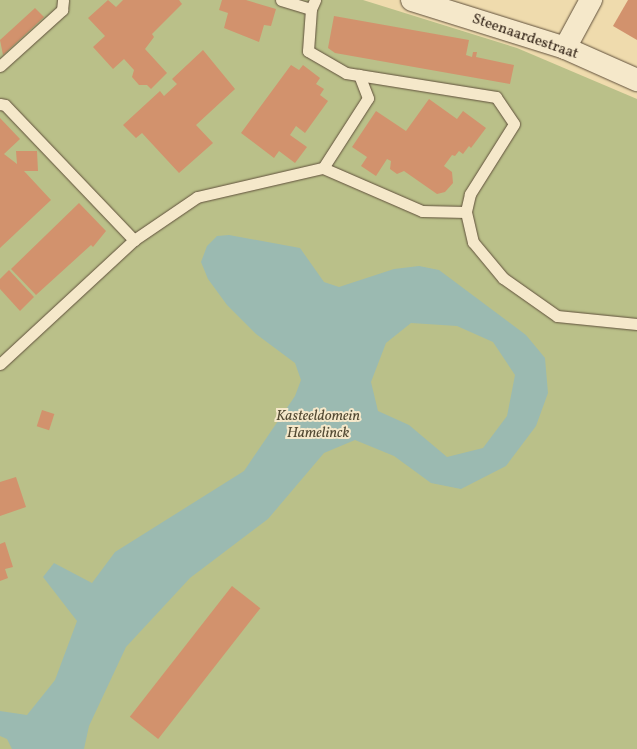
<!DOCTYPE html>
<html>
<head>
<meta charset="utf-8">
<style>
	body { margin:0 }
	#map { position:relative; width:637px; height:749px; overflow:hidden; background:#efdbad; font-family:Vollkorn,serif }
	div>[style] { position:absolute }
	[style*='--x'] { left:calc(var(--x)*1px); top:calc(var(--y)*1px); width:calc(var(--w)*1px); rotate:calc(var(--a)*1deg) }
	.green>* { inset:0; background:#bac089 }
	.water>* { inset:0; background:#9bbab1 }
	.building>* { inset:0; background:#d2926d; transform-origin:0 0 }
	.roads { filter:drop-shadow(0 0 1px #60503c) drop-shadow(0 0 1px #60503c) }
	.service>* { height:11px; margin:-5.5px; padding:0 5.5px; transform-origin:5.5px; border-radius:5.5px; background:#f5e8ca }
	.minor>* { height:22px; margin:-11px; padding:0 11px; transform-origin:11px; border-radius:11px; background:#f5e8ca }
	span { translate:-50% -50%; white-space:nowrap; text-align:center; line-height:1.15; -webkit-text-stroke:4px #f5e8ca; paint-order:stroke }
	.street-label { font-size:15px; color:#312216 }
	.park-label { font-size:15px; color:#534a33; font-style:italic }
</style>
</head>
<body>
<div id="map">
	<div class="green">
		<i style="clip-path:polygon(0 0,363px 0,517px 48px,637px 99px,637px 749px,0 749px)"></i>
	</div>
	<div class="water">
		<i style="clip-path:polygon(evenodd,229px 235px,300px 248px,324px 282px,339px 287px,394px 269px,419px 266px,439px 270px,526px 335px,545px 358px,548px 393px,536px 426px,506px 466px,461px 489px,431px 483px,394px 456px,355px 440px,324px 453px,268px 519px,190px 578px,126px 647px,89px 726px,84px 749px,12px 749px,7px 739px,0 736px,0 711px,27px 715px,55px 680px,77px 621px,43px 577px,54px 563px,92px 583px,115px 552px,244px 471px,295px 396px,301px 380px,295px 363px,256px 334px,227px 305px,208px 279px,201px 262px,207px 246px,217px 236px,229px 235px,411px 323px,457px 326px,493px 342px,515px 375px,507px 416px,483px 448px,447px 457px,409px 425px,378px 411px,371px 382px,386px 343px,411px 323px)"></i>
	</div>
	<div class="building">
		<i style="clip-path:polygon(108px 0,116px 7px,123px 0,179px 0,182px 4px,152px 34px,154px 37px,145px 49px,167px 73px,151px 89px,147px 85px,139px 85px,132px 77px,134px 70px,124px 59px,113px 69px,93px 47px,105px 36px,88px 18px)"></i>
		<i style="clip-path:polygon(222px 0,246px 0,276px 9px,271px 26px,264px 25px,259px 42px,224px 28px,228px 13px,219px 10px)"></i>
		<i style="clip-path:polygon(628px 0,637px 0,637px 40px,613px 26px)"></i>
		<i style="clip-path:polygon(35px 8px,44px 17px,3px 55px,0 40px)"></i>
		<i style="clip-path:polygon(334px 16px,469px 40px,466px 55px,472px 57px,473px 52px,477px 52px,476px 57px,514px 65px,510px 84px,335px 53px,328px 48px)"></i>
		<i style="clip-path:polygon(203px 50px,235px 89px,196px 125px,213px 143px,179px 173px,142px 133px,136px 138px,123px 125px,160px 91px,164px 96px,177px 84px,172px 79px)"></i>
		<i style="clip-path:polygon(291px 65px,299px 70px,303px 65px,320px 78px,316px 84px,324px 89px,320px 95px,328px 101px,305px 133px,296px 126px,290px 135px,307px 147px,295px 163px,279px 151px,274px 158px,241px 133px)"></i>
		<i style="clip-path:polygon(429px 99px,457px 119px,463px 111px,486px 128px,471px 148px,469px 146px,463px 154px,459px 151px,455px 156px,452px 155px,444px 166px,452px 172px,453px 183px,445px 192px,437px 194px,404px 171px,397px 174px,390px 169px,391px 161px,387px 159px,376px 176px,361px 166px,367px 157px,352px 147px,376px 111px,406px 131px)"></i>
		<i style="clip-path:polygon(0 118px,20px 139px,4px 154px,17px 164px,16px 151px,37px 151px,38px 171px,24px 171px,51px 200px,0 248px)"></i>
		<i style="clip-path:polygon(79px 203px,106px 231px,93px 247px,91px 245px,36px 295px,11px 269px)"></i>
		<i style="clip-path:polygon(9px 270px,34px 297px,20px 311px,0 289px,0 279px)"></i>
		<i style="left:42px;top:410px;width:13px;height:17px;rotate:18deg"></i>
		<i style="clip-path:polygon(16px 477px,26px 507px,0 516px,0 482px)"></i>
		<i style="clip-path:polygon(5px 542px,13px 567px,5px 569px,8px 578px,0 581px,0 544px)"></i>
		<i style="left:232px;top:586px;width:36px;height:166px;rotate:38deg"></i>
	</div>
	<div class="roads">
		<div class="service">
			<i style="--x:281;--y:0;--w:31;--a:17"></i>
			<i style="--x:315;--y:0;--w:10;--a:114"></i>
			<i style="--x:311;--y:9;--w:42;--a:94.1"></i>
			<i style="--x:308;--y:51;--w:44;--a:30.1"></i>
			<i style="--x:346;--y:73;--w:152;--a:9.1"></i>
			<i style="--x:496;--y:97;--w:32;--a:56"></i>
			<i style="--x:514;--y:124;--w:83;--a:122.2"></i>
			<i style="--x:470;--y:194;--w:18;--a:103"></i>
			<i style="--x:0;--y:66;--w:84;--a:-42.1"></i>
			<i style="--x:62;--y:10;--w:10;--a:-84"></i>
			<i style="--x:0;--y:104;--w:5;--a:11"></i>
			<i style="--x:5;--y:105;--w:187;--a:46.3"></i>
			<i style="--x:323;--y:168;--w:83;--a:-57.3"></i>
			<i style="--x:368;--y:98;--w:25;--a:-111"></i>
			<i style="--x:0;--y:364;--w:183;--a:-42.8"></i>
			<i style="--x:134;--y:240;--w:76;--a:-34.3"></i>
			<i style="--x:197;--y:197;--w:129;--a:-13"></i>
			<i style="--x:323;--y:168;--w:108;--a:23.5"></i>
			<i style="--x:422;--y:211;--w:44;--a:1.3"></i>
			<i style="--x:466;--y:212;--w:31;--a:77"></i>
			<i style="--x:473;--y:242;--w:47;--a:50.2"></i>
			<i style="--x:503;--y:278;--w:66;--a:35.1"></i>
			<i style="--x:557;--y:316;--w:80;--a:5.7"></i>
		</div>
		<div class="minor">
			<i style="--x:412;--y:0;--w:160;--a:17.4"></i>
			<i style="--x:565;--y:48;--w:79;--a:24"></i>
			<i style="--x:565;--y:48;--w:55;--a:-61.6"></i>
		</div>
	</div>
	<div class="street-label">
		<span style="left:525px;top:37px;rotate:19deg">Steenaardestraat</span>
	</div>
	<div class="park-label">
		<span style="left:318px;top:425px">Kasteeldomein<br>Hamelinck</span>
	</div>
</div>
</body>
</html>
